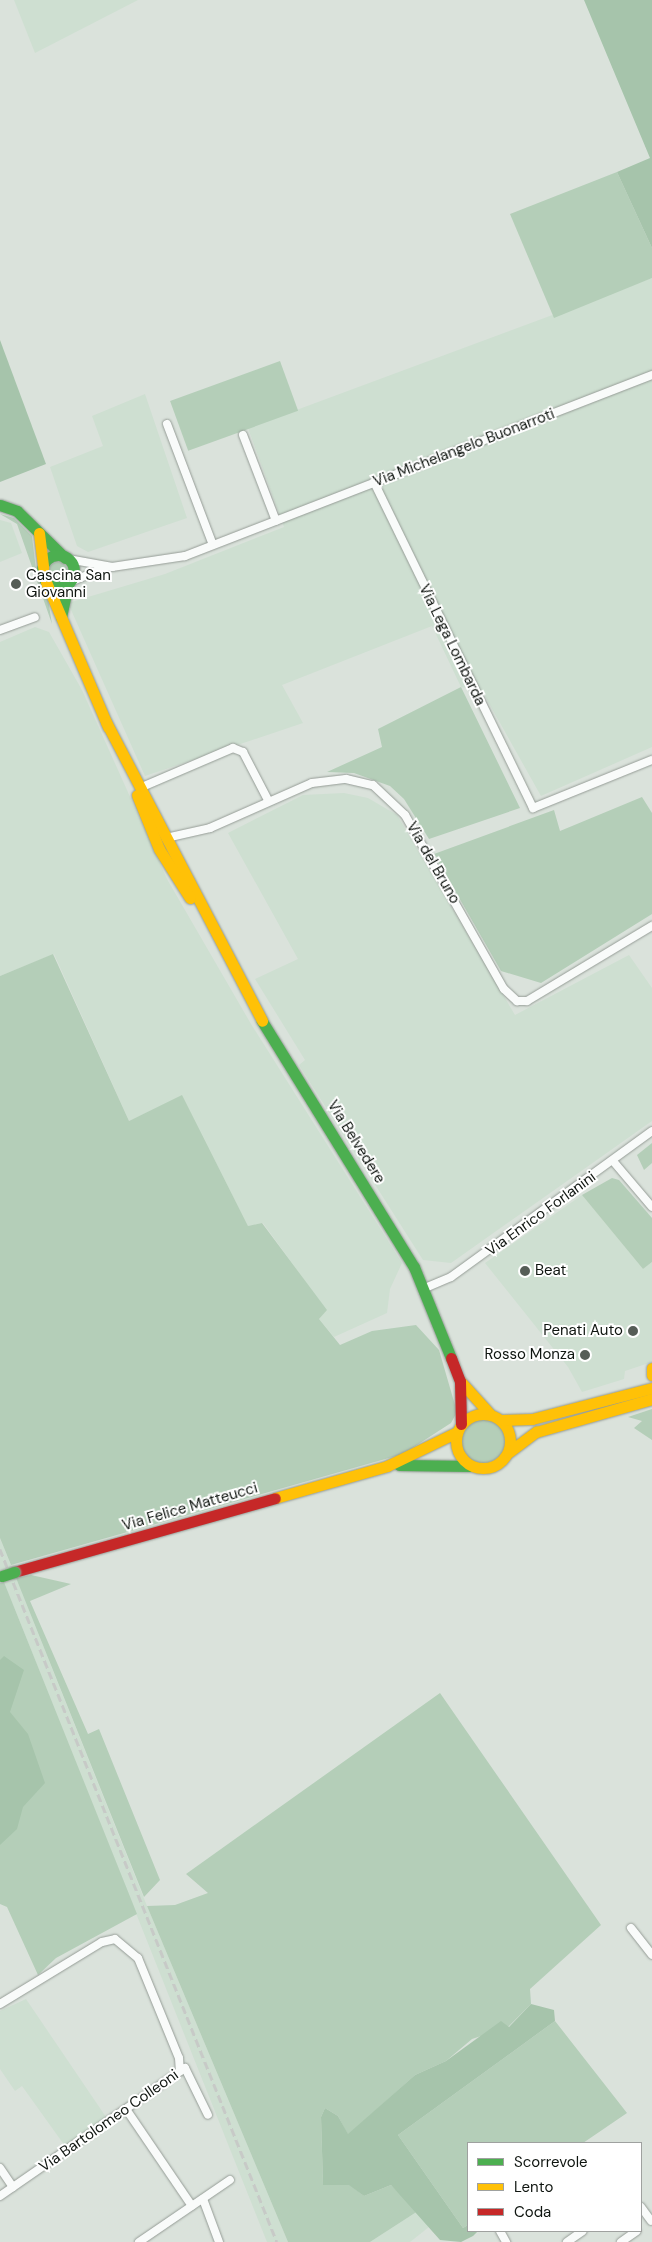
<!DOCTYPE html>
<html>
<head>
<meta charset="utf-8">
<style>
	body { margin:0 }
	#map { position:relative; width:652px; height:2242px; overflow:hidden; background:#dae2db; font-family:"DM Sans",sans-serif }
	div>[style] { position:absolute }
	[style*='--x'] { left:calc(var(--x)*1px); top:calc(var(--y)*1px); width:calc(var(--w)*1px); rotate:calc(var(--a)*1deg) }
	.built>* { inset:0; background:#cedfd1 }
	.green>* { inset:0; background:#b4ceb8; transform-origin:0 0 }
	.round { border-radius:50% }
	.forest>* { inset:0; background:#a6c4ab }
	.roads { filter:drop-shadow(0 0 1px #959c96) drop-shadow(0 0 1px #959c96) }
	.street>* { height:8px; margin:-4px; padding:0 4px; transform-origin:4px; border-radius:4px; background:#f9fbfa }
	.fast>* { height:11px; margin:-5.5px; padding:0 5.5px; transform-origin:5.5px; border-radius:5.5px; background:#4caf50 }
	.fast>.ring { margin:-5.5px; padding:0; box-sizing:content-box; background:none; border:11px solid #4caf50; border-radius:50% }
	.slow>* { height:11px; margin:-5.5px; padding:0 5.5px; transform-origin:5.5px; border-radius:5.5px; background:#ffc107 }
	.slow>.ring { margin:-5.5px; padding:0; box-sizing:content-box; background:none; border:11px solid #ffc107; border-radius:50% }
	.jam>* { height:11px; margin:-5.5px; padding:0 5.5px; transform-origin:5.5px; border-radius:5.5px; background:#c62828 }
	.rail>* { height:2.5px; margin-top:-1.25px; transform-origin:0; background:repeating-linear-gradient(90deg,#c7cac7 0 8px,transparent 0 12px) }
	.bridges { filter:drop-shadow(0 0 1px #959c96) drop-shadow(0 0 1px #959c96) }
	.fast-bridge>* { height:11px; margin:-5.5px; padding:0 5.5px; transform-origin:5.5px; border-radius:5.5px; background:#4caf50 }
	.dots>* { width:14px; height:14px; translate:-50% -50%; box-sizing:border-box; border:2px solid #fff; border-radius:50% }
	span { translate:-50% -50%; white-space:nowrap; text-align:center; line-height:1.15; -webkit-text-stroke:4px #fff; paint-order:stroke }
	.street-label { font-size:15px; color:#0f1510 }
	.poi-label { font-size:15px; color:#0f1510 }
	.left { translate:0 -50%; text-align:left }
	.right { translate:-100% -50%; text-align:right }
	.legend { position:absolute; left:467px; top:2142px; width:175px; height:90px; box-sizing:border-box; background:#fff; border:1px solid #9fa19f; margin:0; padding:6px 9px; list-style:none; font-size:15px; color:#0f1510 }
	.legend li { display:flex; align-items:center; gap:10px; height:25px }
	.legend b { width:25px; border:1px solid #9fa19f }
</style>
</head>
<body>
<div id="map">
	<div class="built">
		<i style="clip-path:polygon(14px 0,138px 0,35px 53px)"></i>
		<i style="clip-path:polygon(652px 278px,652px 747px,541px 796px,482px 691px,461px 687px,432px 626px,282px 685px,303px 723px,145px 776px,68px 603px,165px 574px,284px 527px,248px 428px)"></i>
		<i style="clip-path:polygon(145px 394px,187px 518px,88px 552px,77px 546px,50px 467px,103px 446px,92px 416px)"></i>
		<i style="clip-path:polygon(0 520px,11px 523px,22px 553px,0 562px)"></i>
		<i style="clip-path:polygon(35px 627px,49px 632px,82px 690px,167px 879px,251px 1024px,402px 1263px,390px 1289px,387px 1313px,334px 1337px,319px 1319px,326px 1310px,263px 1223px,248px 1226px,182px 1096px,129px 1121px,54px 954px,0 976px,0 642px)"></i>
		<i style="clip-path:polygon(344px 793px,368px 798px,397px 815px,515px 1015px,629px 955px,652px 988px,652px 1121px,451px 1263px,423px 1260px,299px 1065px,305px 1060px,255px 979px,298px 959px,228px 833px,303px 795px)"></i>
		<i style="clip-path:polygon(582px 1195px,643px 1269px,652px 1262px,652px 1362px,625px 1371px,624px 1379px,582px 1392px,568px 1367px,485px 1263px)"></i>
		<i style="clip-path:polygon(0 1538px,147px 1906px,288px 2242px,267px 2242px,0 1572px)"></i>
		<i style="clip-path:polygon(26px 1999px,106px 2117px,65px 2146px,22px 2086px,15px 2091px,0 2069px,0 2011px)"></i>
		<i style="clip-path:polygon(418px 2211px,429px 2227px,410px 2242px,370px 2242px)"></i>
	</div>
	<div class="green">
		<i style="clip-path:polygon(617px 172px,652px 248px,652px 278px,554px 318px,510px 214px)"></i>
		<i style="left:280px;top:361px;width:53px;height:117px;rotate:70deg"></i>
		<i style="clip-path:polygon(0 514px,14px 518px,32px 536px,37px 578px,48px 599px,52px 624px,17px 524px)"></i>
		<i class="round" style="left:48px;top:562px;width:20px;height:20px"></i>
		<i style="clip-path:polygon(461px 687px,520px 808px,429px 839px,404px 799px,390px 786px,354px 773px,327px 772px,382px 747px,378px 729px)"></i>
		<i style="clip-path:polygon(642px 797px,652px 813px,652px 914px,541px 983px,501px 971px,434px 854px,554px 810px,560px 831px)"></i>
		<i style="clip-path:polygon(53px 954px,129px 1121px,182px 1095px,248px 1226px,262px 1223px,327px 1310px,319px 1319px,340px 1345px,372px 1331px,416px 1325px,439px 1350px,457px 1412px,451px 1423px,403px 1454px,11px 1565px,0 1538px,0 976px)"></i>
		<i style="clip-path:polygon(652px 1143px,652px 1163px,644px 1170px,637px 1155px)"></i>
		<i style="clip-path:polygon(612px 1178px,619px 1180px,652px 1218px,652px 1262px,643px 1269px,582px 1195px)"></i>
		<i style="clip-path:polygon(652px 1409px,652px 1440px,634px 1428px,642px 1421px,628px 1417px)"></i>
		<i class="round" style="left:460px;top:1417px;width:46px;height:46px"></i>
		<i style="clip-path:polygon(31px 1575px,71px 1584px,30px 1601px,88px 1734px,99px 1729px,160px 1880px,144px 1897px,16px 1578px)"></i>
		<i style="clip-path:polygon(4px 1582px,137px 1914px,56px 1958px,38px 1975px,7px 1907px,0 1904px,0 1583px)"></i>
		<i style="clip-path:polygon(440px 1693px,601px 1925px,530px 1989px,531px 2004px,508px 2027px,472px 2039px,446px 2061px,415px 2075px,348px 2135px,338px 2116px,325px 2108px,321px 2117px,323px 2185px,349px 2184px,364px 2196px,391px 2185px,418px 2211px,370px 2242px,288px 2242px,147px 1906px,175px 1905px,208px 1893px,186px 1874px)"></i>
		<i style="clip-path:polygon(555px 2021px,627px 2113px,583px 2143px,468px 2143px,468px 2225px,463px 2228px,398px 2135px)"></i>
	</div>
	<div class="forest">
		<i style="clip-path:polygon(584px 0,652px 0,652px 248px,617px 172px,650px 158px)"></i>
		<i style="clip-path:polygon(0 340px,46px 464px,0 482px)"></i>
		<i style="clip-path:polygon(4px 1656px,24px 1670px,10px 1712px,28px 1734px,45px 1783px,23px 1807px,17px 1829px,0 1845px,0 1660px)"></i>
		<i style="clip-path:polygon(531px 2004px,554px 2010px,555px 2021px,398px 2135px,463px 2228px,468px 2225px,468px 2231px,478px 2231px,473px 2236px,461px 2242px,440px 2240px,391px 2185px,364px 2196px,349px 2185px,323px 2185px,321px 2117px,325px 2108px,338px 2116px,348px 2134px,415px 2075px,446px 2061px,501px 2021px,509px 2027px)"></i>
	</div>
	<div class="roads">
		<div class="street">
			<i style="--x:167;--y:424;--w:129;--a:69.2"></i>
			<i style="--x:243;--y:435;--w:92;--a:69"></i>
			<i style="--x:374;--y:482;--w:363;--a:64"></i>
			<i style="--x:533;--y:808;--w:128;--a:-22"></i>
			<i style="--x:68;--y:559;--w:45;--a:10.3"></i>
			<i style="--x:112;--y:567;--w:74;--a:-8.6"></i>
			<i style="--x:185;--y:556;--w:501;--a:-21.19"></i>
			<i style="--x:70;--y:582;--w:35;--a:-22"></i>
			<i style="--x:0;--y:630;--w:37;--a:-20"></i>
			<i style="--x:142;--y:787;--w:99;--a:-23.2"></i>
			<i style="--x:233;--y:748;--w:11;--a:22"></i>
			<i style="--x:243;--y:752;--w:54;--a:62.5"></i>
			<i style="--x:166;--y:838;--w:45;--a:-12.8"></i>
			<i style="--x:210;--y:828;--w:111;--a:-23.8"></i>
			<i style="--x:312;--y:783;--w:34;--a:-7"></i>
			<i style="--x:346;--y:779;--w:28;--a:13"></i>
			<i style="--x:373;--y:785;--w:44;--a:43.2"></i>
			<i style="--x:405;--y:815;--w:200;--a:60.4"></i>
			<i style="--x:504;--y:989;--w:18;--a:43"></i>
			<i style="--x:517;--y:1001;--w:10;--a:0"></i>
			<i style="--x:527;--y:1001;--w:146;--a:-31"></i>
			<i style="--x:613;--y:1161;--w:60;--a:49.7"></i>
			<i style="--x:425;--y:1288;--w:28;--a:-23"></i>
			<i style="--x:451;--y:1277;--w:248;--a:-36"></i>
			<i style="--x:631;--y:1928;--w:34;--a:52"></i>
			<i style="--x:0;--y:2004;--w:119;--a:-31.3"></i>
			<i style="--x:102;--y:1942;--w:13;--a:-13"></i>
			<i style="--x:115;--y:1939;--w:30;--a:40"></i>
			<i style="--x:138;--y:1958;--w:108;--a:67.7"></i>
			<i style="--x:179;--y:2058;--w:13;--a:86"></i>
			<i style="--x:126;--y:2109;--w:117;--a:55.8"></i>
			<i style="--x:0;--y:2168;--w:23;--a:56"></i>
			<i style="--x:0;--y:2196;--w:225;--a:-34.7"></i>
			<i style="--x:185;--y:2068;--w:52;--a:63.9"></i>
			<i style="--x:203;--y:2199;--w:46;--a:69.6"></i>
			<i style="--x:641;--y:2207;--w:17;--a:54"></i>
			<i style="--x:500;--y:2231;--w:13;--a:61"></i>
			<i style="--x:139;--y:2242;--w:110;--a:-34.3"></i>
			<i style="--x:567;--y:2242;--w:19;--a:-35"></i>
			<i style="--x:621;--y:2242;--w:19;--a:-35"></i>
		</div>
		<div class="fast">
			<i style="--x:0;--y:505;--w:18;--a:19"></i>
			<i style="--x:17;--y:511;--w:67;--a:44.4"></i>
			<i class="ring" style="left:42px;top:555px;width:21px;height:21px"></i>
			<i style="--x:61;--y:617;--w:34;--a:-78"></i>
			<i style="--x:262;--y:1021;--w:289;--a:58.3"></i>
			<i style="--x:414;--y:1267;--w:98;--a:67.9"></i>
			<i style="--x:399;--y:1465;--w:71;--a:0.8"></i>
		</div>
		<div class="slow">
			<i style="--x:39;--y:533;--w:35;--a:83"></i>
			<i style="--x:46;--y:582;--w:158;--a:66.8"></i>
			<i style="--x:106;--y:722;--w:337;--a:62.4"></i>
			<i style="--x:137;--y:795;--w:58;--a:67.8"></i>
			<i style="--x:159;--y:849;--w:58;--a:57.7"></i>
			<i style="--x:652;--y:1368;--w:7;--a:90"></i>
			<i style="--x:461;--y:1382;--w:43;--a:47.8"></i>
			<i class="ring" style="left:456px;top:1414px;width:43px;height:43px"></i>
			<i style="--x:502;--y:1420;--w:30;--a:-2"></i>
			<i style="--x:532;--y:1419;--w:124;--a:-14.5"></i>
			<i style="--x:509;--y:1452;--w:34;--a:-37"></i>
			<i style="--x:536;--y:1432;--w:121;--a:-15.9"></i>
			<i style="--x:275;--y:1498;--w:116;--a:-15.9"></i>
			<i style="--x:387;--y:1466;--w:78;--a:-25.9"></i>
		</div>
		<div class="jam">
			<i style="--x:451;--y:1358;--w:25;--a:69"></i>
			<i style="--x:460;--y:1381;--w:43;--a:88.7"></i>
			<i style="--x:14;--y:1572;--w:271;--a:-15.8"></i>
		</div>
	</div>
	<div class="rail">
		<i style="--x:0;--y:1549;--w:746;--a:68.21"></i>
	</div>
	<div class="bridges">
		<div class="fast-bridge">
			<i style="--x:2;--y:1576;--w:13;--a:-18"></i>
		</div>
	</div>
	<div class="dots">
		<i style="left:16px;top:584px;background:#565d57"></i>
		<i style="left:525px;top:1271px;background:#565d57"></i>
		<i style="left:633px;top:1331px;background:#565d57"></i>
		<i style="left:585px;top:1355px;background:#565d57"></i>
	</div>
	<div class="street-label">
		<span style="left:464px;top:448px;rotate:-21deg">Via Michelangelo Buonarroti</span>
		<span style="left:452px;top:645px;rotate:64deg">Via Lega Lombarda</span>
		<span style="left:433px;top:863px;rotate:60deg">Via del Bruno</span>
		<span style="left:356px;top:1142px;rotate:58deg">Via Belvedere</span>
		<span style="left:541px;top:1214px;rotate:-36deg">Via Enrico Forlanini</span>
		<span style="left:190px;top:1507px;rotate:-16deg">Via Felice Matteucci</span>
		<span style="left:109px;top:2121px;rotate:-35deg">Via Bartolomeo Colleoni</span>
	</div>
	<div class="poi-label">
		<span class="left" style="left:26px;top:584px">Cascina San<br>Giovanni</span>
		<span class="left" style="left:535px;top:1271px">Beat</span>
		<span class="right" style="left:623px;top:1331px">Penati Auto</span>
		<span class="right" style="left:575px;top:1355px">Rosso Monza</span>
	</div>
	<ul class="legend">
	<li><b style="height:6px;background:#4caf50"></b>Scorrevole</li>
	<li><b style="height:6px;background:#ffc107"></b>Lento</li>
	<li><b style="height:6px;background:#c62828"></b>Coda</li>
	</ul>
</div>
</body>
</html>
